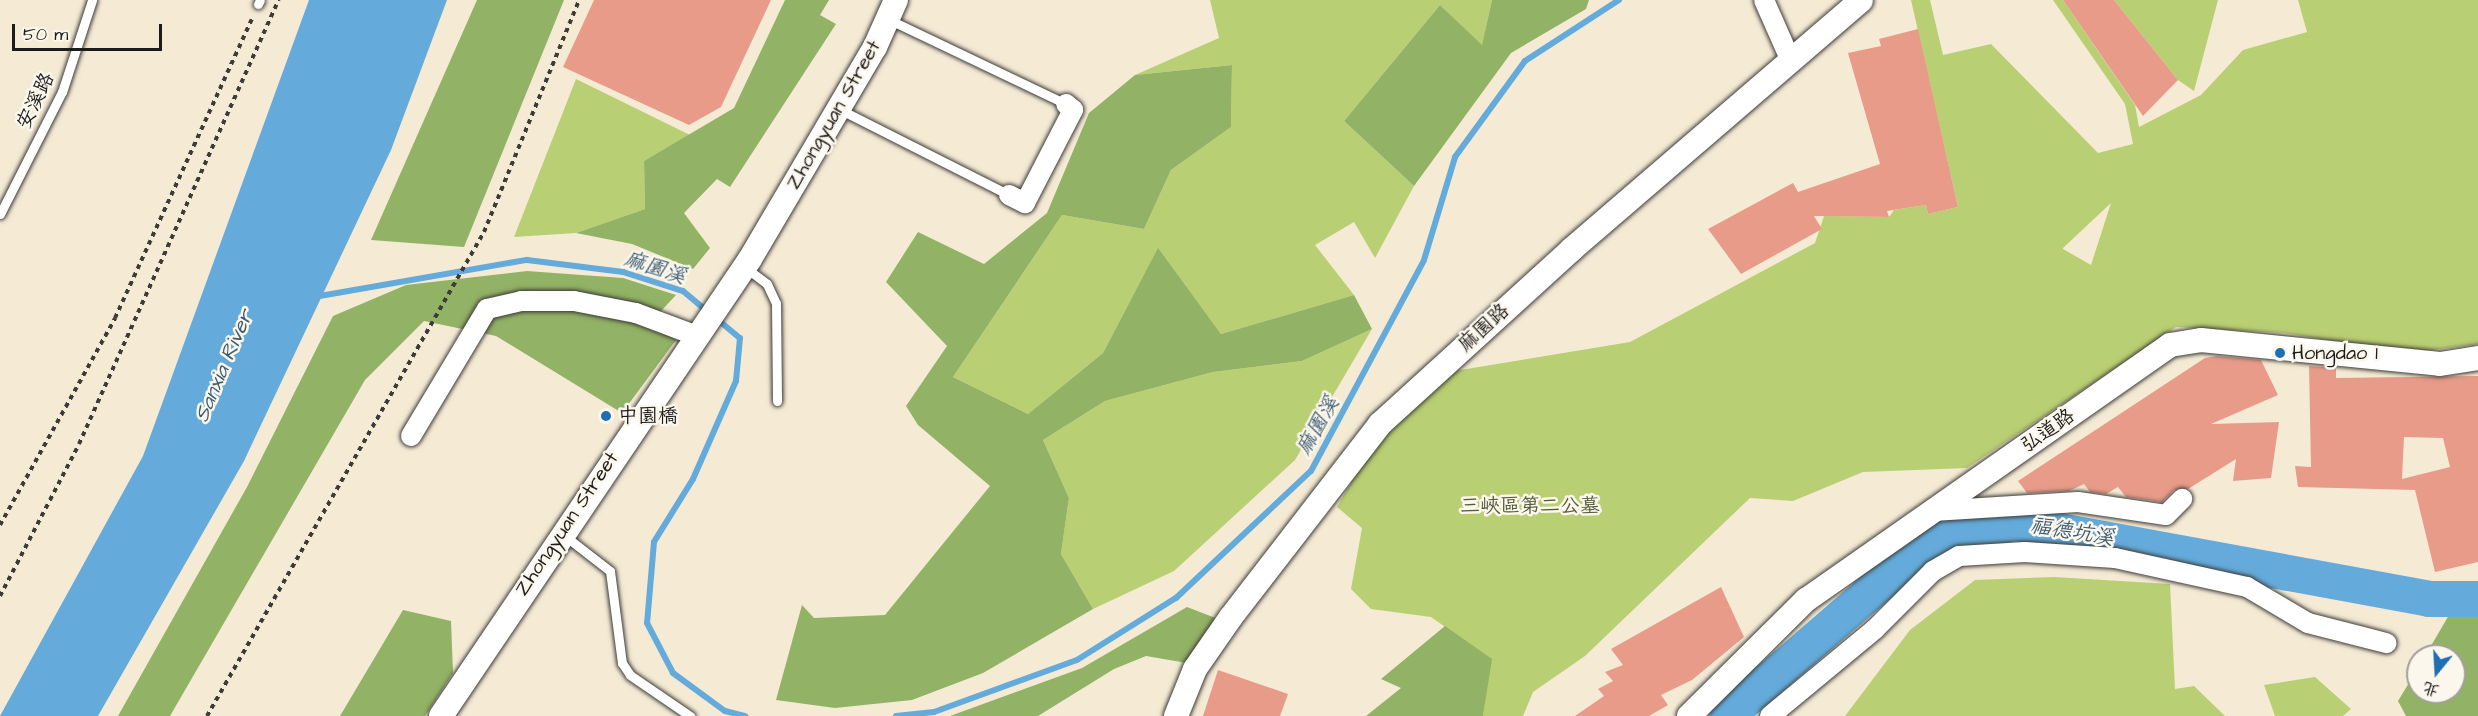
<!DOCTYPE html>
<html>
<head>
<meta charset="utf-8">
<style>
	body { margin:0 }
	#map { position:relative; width:2478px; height:716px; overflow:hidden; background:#f5ebd5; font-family:"Architects Daughter","LXGW WenKai TC",sans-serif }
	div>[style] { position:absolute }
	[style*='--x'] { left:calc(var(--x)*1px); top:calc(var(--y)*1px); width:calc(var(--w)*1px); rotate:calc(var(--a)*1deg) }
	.green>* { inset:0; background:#b9cf73 }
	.forest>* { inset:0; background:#92b265 }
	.water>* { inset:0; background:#64abdb }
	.stream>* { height:6px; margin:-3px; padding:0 3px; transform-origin:3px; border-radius:3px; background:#64abdb }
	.river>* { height:36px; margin:-18px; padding:0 18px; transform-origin:18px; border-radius:18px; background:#64abdb }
	.building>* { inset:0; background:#e89b89 }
	.path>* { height:4px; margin-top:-2px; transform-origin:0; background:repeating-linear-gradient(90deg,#3d3b38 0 4.5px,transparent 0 9px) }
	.roads { filter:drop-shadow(0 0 2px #3d3b38) drop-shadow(0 0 2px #3d3b38) }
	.service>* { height:9px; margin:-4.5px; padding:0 4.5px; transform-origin:4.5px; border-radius:4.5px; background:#fff }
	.minor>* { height:20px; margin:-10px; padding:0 10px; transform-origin:10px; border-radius:10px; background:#fff }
	.tertiary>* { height:24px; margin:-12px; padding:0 12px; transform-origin:12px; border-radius:12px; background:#fff }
	.dots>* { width:16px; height:16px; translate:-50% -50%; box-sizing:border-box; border:3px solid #fbf7ec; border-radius:50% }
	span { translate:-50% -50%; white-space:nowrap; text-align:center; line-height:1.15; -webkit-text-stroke:5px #fbf7ec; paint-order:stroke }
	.street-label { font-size:20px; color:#1c1c1c }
	.poi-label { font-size:20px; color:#1c1c1c }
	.left { translate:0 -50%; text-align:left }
	.park-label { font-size:20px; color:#535b3a }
	.water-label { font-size:21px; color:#3c5c72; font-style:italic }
	.north { position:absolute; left:2406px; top:644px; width:60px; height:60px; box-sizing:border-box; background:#fbf7ec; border:2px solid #a29f99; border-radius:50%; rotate:198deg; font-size:16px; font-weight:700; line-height:24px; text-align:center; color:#1c1c1c }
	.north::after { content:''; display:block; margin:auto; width:21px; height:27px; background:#1f6fb2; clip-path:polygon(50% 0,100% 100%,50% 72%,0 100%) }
	.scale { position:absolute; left:12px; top:24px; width:150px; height:27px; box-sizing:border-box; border:3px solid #1c1c1c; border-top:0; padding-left:8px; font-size:18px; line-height:21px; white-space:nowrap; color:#1c1c1c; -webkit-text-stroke:4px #fbf7ec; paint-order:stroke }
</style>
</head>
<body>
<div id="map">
	<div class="green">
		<i style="clip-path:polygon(1210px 0,1492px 0,1482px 46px,1440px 5px,1344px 121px,1414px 186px,1375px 258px,1354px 222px,1315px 245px,1354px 295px,1221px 334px,1158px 249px,1103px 353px,1028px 414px,953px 377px,1062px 215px,1144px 229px,1171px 170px,1231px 127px,1232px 65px,1135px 75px,1219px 38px)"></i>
		<i style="clip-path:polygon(evenodd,1911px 0,1930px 0,1943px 55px,1991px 44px,2098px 153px,2133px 144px,2125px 104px,2053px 0,2063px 0,2135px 105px,2139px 127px,2201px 95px,2243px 50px,2307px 32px,2298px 0,2478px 0,2478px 344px,2409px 353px,2284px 333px,2176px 327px,1967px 468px,1863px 472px,1793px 501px,1750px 498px,1585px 656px,1533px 692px,1523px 716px,1483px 716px,1491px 659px,1431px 617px,1371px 609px,1351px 589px,1362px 528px,1337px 507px,1372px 446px,1448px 372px,1630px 342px,1815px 243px,1824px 216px,1889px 217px,1894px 210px,1926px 205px,1928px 214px,1958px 207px,1911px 0,2111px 203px,2091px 265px,2063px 249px,2063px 248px,2111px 203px)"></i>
		<i style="clip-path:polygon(2114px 0,2218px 0,2194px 91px,2178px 80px)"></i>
		<i style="clip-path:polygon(576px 79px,690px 135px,644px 161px,645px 209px,576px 233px,514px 237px)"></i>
		<i style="clip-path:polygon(1372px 329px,1295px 460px,1174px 571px,1093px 609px,1061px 554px,1069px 498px,1043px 440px,1105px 401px,1213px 372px,1302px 361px)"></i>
		<i style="clip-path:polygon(2054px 577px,2170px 584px,2175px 689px,2194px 686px,2225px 716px,1845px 716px,1910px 630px,1975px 580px)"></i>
		<i style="clip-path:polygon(2315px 677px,2351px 709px,2343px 716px,2275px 716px,2264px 685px)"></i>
	</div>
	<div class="forest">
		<i style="clip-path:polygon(477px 0,564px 0,464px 247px,371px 240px)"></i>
		<i style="clip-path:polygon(785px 0,829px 0,820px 15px,836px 24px,730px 187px,717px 179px,684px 213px,710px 248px,693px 269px,632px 244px,576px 233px,645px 209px,644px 161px,734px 108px)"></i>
		<i style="clip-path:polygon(1492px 0,1589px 0,1586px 9px,1511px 53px,1414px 186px,1344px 121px,1440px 5px,1482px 45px)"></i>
		<i style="clip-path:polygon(1232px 65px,1231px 127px,1171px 170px,1144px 229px,1062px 215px,953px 377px,1028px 414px,1103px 353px,1158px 248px,1221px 334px,1354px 295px,1372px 329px,1302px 361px,1213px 372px,1105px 401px,1043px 440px,1069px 498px,1061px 554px,1093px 609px,983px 673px,912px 700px,835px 708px,776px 700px,802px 605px,814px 618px,885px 615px,990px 486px,918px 425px,906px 406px,947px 346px,886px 282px,918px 232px,984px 264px,1047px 213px,1089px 113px,1135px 75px)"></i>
		<i style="clip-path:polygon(527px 271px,623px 278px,676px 295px,649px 324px,676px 340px,622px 413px,496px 336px,424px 321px,365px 380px,170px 716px,118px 716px,247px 487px,333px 316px,406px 285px)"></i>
		<i style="clip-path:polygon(1187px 607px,1218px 619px,1187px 663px,1146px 656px,1114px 669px,1038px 716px,950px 716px,1082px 668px)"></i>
		<i style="clip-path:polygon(403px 610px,451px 621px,453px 673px,425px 716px,340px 716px)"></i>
		<i style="clip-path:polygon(2452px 610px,2478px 611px,2478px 716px,2406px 716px,2398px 701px,2418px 668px,2418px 692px,2454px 692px,2454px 656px,2425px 656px)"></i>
		<i style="clip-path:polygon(1445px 626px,1492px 659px,1483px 716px,1366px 716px,1401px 688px,1381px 679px)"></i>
	</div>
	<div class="water">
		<i style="clip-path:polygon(309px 0,447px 0,391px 150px,244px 461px,98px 716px,0 716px,143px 456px)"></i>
	</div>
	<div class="stream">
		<i style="--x:314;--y:297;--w:216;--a:-9.9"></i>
		<i style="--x:527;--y:260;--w:97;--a:7.1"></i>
		<i style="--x:623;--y:272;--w:63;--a:17.6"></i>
		<i style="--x:683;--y:291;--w:34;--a:40"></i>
		<i style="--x:717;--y:319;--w:30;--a:40"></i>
		<i style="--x:740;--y:338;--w:43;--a:95.3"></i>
		<i style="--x:736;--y:381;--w:107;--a:113.7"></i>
		<i style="--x:693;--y:479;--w:74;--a:121.8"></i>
		<i style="--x:654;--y:542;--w:81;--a:94.9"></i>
		<i style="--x:647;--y:623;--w:56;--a:62.5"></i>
		<i style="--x:673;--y:673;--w:64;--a:36.2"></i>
		<i style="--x:725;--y:711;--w:21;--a:14"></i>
		<i style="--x:896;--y:716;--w:38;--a:-6"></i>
		<i style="--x:934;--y:712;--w:152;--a:-20"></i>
		<i style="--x:1077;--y:660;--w:117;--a:-32.1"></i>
		<i style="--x:1176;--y:598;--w:185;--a:-43.3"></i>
		<i style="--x:1311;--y:471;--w:239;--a:-61.8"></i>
		<i style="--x:1424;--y:260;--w:108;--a:-73.2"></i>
		<i style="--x:1455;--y:157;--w:119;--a:-53.9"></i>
		<i style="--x:1525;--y:61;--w:112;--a:-33"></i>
	</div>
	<div class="river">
		<i style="--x:1727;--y:716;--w:269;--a:-40.8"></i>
		<i style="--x:1931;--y:540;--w:87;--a:-11.3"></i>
		<i style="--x:2016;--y:523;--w:420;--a:10.4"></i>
		<i style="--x:2429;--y:599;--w:49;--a:0"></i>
	</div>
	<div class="building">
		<i style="clip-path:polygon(594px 0,771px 0,721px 107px,689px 125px,563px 67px)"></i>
		<i style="clip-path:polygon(2063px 0,2114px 0,2178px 80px,2143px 116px)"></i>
		<i style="clip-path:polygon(1918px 29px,1958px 207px,1928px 214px,1926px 205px,1887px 211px,1889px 217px,1814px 216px,1822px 229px,1741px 274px,1708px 229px,1793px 183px,1798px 192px,1880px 164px,1848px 53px,1881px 46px,1879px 39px)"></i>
		<i style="clip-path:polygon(2217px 356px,2261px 360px,2278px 395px,2211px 424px,2279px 422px,2271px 478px,2233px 481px,2236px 459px,2188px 489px,2174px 490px,2162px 502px,2126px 497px,2118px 487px,2106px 494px,2090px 492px,2084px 484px,2069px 491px,2027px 493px,2018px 481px,2205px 358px)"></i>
		<i style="clip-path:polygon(evenodd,2309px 366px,2336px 368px,2336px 378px,2478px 376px,2478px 562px,2435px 572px,2415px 490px,2298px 487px,2295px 466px,2311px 467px,2309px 366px,2404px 437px,2443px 438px,2450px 467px,2402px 479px,2404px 437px)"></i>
		<i style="clip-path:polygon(1721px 587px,1744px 637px,1692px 680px,1661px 695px,1668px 705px,1649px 716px,1575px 716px,1604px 696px,1598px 689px,1613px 681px,1605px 672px,1623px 665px,1611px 649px)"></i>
		<i style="clip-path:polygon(1218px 670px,1288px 694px,1280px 716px,1203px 716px)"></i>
	</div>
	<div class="path">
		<i style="--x:0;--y:525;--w:237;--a:-60.9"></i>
		<i style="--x:115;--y:318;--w:332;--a:-65.4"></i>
		<i style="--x:0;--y:596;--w:171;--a:-62.5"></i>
		<i style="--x:79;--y:444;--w:487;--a:-65.8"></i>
		<i style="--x:207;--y:716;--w:558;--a:-60.22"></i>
		<i style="--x:484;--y:232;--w:251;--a:-67.7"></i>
	</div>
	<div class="roads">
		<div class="service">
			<i style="--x:258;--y:4;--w:4;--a:-63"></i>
			<i style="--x:890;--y:20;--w:195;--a:25.5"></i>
			<i style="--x:839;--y:109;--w:191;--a:26.8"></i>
			<i style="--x:0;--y:214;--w:137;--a:-63.1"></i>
			<i style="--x:62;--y:92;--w:97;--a:-71.9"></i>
			<i style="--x:746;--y:268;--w:26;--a:37"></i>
			<i style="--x:767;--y:284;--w:21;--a:65"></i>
			<i style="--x:776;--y:303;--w:98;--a:89.4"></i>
			<i style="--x:565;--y:536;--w:57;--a:37.9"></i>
			<i style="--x:610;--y:571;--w:93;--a:82.6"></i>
			<i style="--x:622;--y:663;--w:14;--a:56"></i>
			<i style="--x:630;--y:675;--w:73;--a:34.3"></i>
		</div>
		<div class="minor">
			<i style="--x:1764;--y:0;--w:64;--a:66.2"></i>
			<i style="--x:1009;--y:195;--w:18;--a:27"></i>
			<i style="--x:1025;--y:203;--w:105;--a:-62.7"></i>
			<i style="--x:1073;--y:110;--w:9;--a:-139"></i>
			<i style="--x:411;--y:436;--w:148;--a:-59.1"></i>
			<i style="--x:487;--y:309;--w:35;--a:-13"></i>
			<i style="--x:521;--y:301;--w:53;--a:0"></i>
			<i style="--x:574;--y:301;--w:63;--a:11"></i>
			<i style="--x:636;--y:313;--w:65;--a:20.7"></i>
			<i style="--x:1933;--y:511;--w:145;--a:-3.6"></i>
			<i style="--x:2078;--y:502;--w:89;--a:8.4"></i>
			<i style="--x:2166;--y:515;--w:23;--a:-45"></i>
			<i style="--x:1770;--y:716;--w:136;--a:-39.6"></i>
			<i style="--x:1875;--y:629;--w:82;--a:-45"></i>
			<i style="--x:1933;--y:571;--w:30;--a:-30"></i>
			<i style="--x:1959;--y:556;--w:66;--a:-3.5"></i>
			<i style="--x:2025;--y:552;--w:90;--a:3.8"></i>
			<i style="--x:2115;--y:558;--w:135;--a:12.4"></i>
			<i style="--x:2247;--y:587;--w:71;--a:30.5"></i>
			<i style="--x:2308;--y:623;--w:81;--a:14.4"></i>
		</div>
		<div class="tertiary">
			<i style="--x:441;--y:716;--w:552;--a:-55.94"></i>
			<i style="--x:750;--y:259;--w:246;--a:-59.5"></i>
			<i style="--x:875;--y:47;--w:51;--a:-65.9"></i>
			<i style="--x:1176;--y:716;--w:51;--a:-68"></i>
			<i style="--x:1195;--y:669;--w:63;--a:-55.3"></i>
			<i style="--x:1231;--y:617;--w:244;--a:-52.3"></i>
			<i style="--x:1380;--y:424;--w:260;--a:-42.3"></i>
			<i style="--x:1572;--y:249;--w:381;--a:-40.7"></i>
			<i style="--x:1689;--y:716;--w:165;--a:-44.8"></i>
			<i style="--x:1806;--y:600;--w:444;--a:-35"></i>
			<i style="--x:2170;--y:345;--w:31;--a:-9"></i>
			<i style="--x:2201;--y:340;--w:240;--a:5.7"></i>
			<i style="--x:2440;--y:364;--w:38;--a:-9"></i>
		</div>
	</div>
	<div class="dots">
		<i style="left:2280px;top:353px;background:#1f6fb2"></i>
		<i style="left:606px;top:416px;background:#1f6fb2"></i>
	</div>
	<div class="street-label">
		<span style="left:36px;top:101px;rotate:-64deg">安溪路</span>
		<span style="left:834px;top:115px;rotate:-60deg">Zhongyuan Street</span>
		<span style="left:1484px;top:328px;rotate:-42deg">麻園路</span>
		<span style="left:2048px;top:431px;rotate:-35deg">弘道路</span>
		<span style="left:567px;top:524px;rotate:-56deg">Zhongyuan Street</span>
	</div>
	<div class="poi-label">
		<span class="left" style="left:2292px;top:353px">Hongdao 1</span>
		<span class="left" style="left:618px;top:416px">中園橋</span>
	</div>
	<div class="park-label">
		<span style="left:1530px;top:506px">三峽區第二公墓</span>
	</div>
	<div class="water-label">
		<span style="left:655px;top:268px;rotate:18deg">麻園溪</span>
		<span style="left:224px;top:366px;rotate:-67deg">Sanxia River</span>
		<span style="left:1318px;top:426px;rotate:-60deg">麻園溪</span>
		<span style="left:2072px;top:532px;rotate:9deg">福德坑溪</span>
	</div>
	<div class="north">北</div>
	<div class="scale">50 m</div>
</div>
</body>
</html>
